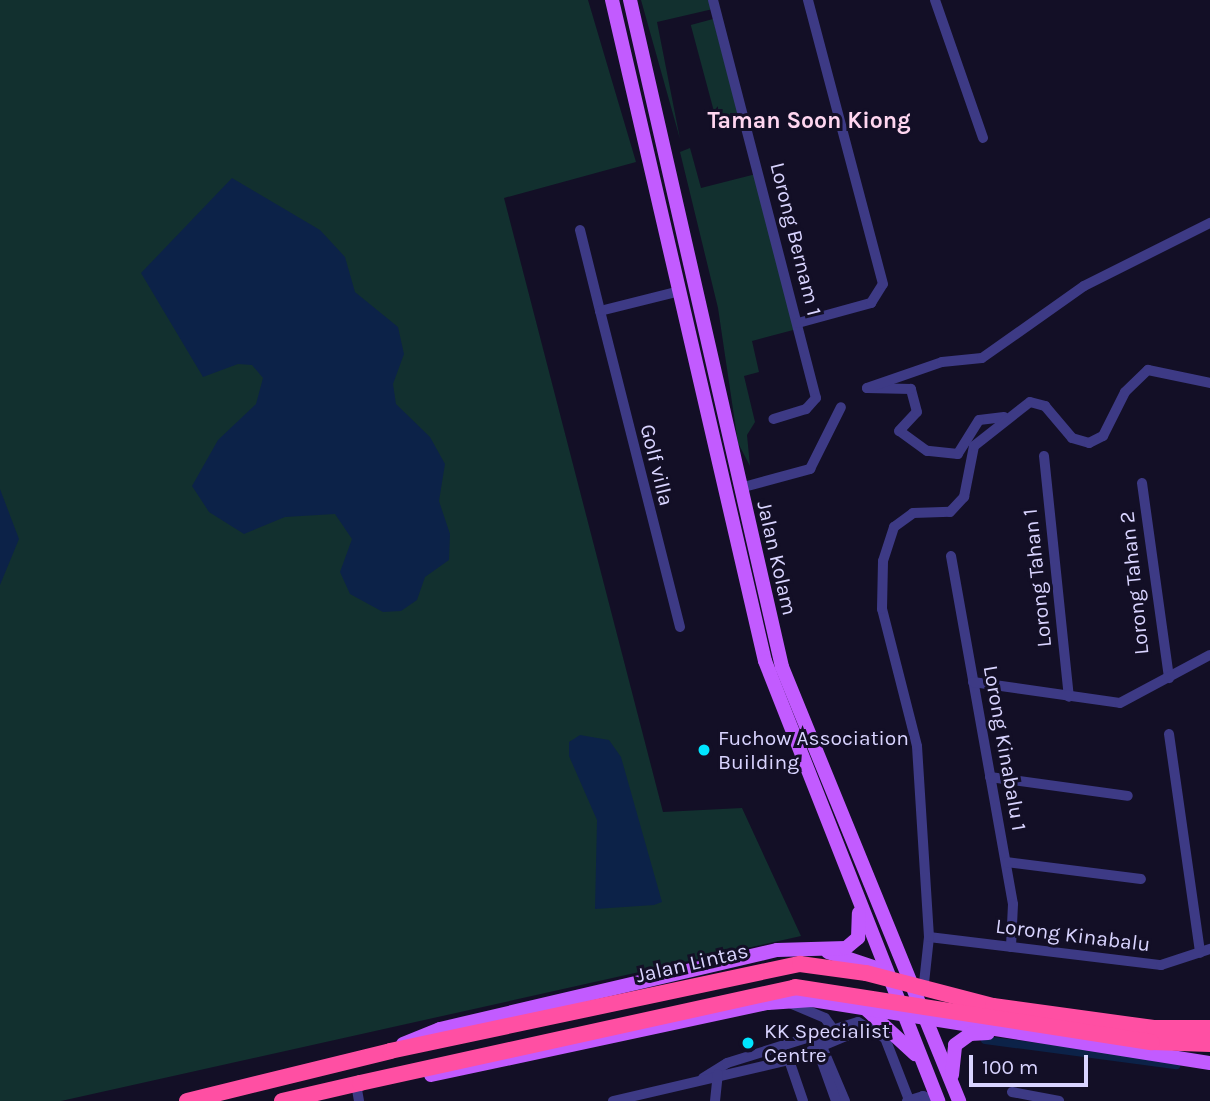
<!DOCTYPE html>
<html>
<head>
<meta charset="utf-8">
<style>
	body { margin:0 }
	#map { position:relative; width:1210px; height:1101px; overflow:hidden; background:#130f26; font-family:Karla,sans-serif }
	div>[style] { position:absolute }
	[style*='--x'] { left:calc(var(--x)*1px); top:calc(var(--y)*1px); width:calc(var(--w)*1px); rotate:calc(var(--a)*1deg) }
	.green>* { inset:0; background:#12302f; transform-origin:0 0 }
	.water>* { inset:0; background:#0c2248 }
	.canal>* { height:8px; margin:-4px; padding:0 4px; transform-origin:4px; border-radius:4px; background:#0c2248 }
	.minor>* { height:10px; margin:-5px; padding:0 5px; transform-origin:5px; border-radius:5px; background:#3d3a85 }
	.major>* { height:14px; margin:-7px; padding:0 7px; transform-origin:7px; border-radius:7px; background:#c25bff }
	.highway>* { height:16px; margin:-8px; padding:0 8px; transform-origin:8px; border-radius:8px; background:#ff4fa3 }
	.highway-bridge>* { height:16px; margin:-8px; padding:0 8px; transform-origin:8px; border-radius:8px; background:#ff4fa3 }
	.dots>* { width:19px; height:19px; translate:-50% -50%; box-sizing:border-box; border:4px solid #130f26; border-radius:50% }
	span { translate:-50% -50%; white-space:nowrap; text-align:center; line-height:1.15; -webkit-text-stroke:6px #130f26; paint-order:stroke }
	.street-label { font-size:21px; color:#d9d4ff }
	.poi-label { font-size:21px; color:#d9d4ff }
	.left { translate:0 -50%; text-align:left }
	.neighbourhood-label { font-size:23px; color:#ffd6f0; font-weight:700 }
	.scale { position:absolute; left:969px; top:1055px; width:119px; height:32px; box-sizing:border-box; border:4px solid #d9d4ff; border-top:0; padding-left:9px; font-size:21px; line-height:24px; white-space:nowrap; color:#d9d4ff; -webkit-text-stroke:5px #130f26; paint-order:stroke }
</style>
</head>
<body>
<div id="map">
	<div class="green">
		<i style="clip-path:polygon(0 0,588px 0,636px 162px,504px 198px,663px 812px,742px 808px,801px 936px,61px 1101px,0 1101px)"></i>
		<i style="clip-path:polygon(641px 0,711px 0,713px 9px,657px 22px,680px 139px)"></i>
		<i style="left:713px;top:19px;width:106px;height:23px;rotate:75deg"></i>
		<i style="clip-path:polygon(690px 148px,701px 188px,756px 174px,797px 329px,752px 341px,759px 372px,744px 376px,755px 422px,747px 435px,750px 466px,738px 443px,718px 308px,680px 152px)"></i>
	</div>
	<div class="water">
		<i style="clip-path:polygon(232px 178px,320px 230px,345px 257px,355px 292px,398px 327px,404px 354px,393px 384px,396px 404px,430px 437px,445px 464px,439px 501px,450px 534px,449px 560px,425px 577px,417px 600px,401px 611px,383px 612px,350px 594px,340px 572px,352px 539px,335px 514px,285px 517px,244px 534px,209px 512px,192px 486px,218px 440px,256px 404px,263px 378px,252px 365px,238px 364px,203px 377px,141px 273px)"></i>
		<i style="clip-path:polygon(0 489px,19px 539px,0 585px)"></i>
		<i style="clip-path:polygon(580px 735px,609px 740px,621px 757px,662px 902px,654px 905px,595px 909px,597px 820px,569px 756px,569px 742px)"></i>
	</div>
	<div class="canal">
		<i style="--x:985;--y:1040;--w:193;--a:7.5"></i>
	</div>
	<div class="minor">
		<i style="--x:713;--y:0;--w:411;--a:75.5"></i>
		<i style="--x:816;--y:398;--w:15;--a:132"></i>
		<i style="--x:806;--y:409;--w:34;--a:163"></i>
		<i style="--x:935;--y:0;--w:146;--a:70.8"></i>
		<i style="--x:580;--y:230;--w:83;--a:76.1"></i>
		<i style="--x:798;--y:323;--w:76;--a:-15.3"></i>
		<i style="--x:871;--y:303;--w:22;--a:-58"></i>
		<i style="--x:883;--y:284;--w:294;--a:-104.8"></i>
		<i style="--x:1004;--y:417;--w:25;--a:173"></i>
		<i style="--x:979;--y:420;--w:40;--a:122"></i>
		<i style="--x:958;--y:454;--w:31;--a:-174"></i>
		<i style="--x:927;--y:451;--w:34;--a:-144"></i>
		<i style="--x:899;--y:431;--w:26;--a:-47"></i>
		<i style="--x:917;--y:412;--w:24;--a:-105"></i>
		<i style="--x:911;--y:389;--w:44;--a:-178.7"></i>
		<i style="--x:867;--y:388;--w:79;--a:-19.1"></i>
		<i style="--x:942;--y:362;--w:40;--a:-5.7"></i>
		<i style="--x:982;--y:358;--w:125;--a:-35.2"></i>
		<i style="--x:1084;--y:286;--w:141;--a:-26.6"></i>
		<i style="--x:1044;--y:456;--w:242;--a:84.1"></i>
		<i style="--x:1142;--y:483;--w:197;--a:82.1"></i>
		<i style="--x:740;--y:488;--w:73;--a:-15.2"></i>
		<i style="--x:810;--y:469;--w:69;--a:-63.4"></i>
		<i style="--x:951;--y:556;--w:353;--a:79.9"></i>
		<i style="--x:1013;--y:904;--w:43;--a:92.7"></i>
		<i style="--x:680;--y:627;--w:326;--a:-104.2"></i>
		<i style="--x:600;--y:311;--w:82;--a:-14"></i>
		<i style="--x:973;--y:682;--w:148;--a:8.1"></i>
		<i style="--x:1120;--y:703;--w:102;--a:-28.1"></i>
		<i style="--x:1169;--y:734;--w:221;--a:81.9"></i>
		<i style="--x:990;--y:777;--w:139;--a:7.8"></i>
		<i style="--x:1006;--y:862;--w:136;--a:7.2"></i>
		<i style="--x:929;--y:937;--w:234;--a:6.9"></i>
		<i style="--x:1161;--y:965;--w:52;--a:-18.1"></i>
		<i style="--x:924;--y:983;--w:46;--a:-83.8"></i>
		<i style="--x:929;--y:937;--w:191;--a:-93.6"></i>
		<i style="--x:917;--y:746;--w:141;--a:-104.3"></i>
		<i style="--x:882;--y:609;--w:48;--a:-88.8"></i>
		<i style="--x:883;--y:561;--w:36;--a:-72"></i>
		<i style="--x:894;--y:527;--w:24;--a:-36"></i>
		<i style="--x:913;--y:513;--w:37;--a:-2"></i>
		<i style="--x:950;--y:512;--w:21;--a:-47"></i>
		<i style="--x:964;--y:497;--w:52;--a:-78.9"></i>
		<i style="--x:974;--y:446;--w:71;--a:-38.2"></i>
		<i style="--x:1030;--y:402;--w:16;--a:15"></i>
		<i style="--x:1045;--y:406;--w:42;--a:49.8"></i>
		<i style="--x:1072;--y:438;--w:18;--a:16"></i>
		<i style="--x:1089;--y:443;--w:16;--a:-27"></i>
		<i style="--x:1103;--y:436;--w:49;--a:-63.4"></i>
		<i style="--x:1125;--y:392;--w:32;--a:-44"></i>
		<i style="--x:1148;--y:370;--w:63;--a:11.8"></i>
		<i style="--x:787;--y:1002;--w:41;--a:22.8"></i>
		<i style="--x:825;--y:1018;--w:17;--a:54"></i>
		<i style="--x:820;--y:1042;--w:64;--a:67"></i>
		<i style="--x:816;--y:1045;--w:59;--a:70.3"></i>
		<i style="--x:789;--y:1060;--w:43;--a:71.1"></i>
		<i style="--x:703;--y:1078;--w:28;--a:-32"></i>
		<i style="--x:727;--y:1063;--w:137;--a:-17.4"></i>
		<i style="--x:858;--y:1022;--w:31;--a:31"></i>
		<i style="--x:885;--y:1038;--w:66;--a:68.8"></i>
		<i style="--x:356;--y:1084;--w:17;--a:80"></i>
		<i style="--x:1012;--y:1092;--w:48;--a:10.8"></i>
		<i style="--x:613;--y:1101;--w:181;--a:-13.1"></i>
		<i style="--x:789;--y:1060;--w:88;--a:-22.8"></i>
		<i style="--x:715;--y:1101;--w:27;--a:-84"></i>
		<i style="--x:907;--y:1101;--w:17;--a:-17"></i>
		<i style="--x:923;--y:1096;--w:13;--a:23"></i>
	</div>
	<div class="major">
		<i style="--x:612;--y:0;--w:678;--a:76.97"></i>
		<i style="--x:765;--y:661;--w:473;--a:68.5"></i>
		<i style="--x:630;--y:0;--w:684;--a:77.16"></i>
		<i style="--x:782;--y:667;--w:469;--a:67.8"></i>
		<i style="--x:828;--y:952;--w:60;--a:18.4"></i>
		<i style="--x:866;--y:1009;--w:67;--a:42.6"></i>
		<i style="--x:403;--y:1044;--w:40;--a:-22"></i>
		<i style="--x:440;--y:1029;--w:346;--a:-13.2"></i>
		<i style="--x:777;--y:950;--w:69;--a:-1.7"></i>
		<i style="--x:846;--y:948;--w:16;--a:-40"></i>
		<i style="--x:858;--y:938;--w:25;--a:-88"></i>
		<i style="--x:431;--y:1075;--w:345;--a:-12.1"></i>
		<i style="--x:768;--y:1003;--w:44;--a:-3.9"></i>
		<i style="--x:812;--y:1000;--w:403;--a:9"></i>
		<i style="--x:952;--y:1075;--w:30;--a:-84"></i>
		<i style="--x:955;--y:1045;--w:19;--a:-36"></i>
		<i style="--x:970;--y:1034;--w:18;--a:-3"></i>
	</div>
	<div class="highway">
		<i style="--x:1152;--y:1042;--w:58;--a:2"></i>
		<i style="--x:187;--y:1101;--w:209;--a:-13.8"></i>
		<i style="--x:282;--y:1101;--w:80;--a:-13"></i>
	</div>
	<div class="highway-bridge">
		<i style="--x:390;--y:1051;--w:419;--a:-12"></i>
		<i style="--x:800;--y:964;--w:67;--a:7.8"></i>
		<i style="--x:866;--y:973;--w:131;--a:14.6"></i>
		<i style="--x:993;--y:1006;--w:162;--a:7.8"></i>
		<i style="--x:1154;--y:1028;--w:56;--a:0"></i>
		<i style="--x:360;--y:1083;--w:445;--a:-12.4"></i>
		<i style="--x:795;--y:987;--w:361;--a:8.8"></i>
	</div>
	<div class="dots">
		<i style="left:704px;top:750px;background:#00e5ff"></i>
		<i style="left:748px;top:1043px;background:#00e5ff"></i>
	</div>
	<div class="street-label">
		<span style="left:796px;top:239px;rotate:76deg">Lorong Bernam 1</span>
		<span style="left:657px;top:465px;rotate:76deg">Golf villa</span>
		<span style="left:777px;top:558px;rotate:77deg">Jalan Kolam</span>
		<span style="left:1037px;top:578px;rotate:-96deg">Lorong Tahan 1</span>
		<span style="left:1134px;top:583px;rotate:-96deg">Lorong Tahan 2</span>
		<span style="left:1005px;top:748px;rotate:80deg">Lorong Kinabalu 1</span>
		<span style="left:1073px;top:935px;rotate:7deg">Lorong Kinabalu</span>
		<span style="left:692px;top:963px;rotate:-13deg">Jalan Lintas</span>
	</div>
	<div class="poi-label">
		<span class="left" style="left:718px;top:750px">Fuchow Association<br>Building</span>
		<span class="left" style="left:764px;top:1043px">KK Specialist<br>Centre</span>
	</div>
	<div class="neighbourhood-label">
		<span style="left:809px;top:121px">Taman Soon Kiong</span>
	</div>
	<div class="scale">100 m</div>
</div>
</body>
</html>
